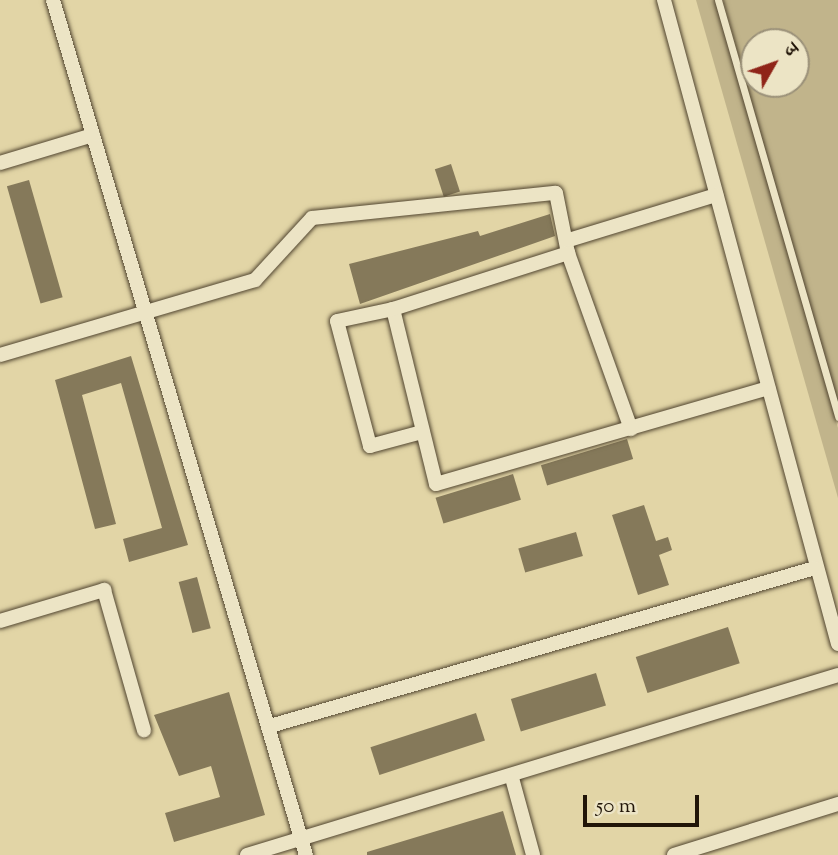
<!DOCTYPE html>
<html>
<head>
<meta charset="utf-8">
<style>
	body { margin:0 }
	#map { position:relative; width:838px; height:855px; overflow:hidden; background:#e2d5a6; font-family:"Sorts Mill Goudy","Noto Serif Devanagari",serif }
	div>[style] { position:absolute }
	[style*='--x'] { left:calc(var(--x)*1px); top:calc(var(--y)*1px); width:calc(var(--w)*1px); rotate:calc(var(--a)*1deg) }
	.green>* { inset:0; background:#c1b48b }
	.building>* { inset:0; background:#85795a; transform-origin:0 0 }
	.roads { filter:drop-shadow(0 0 2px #514530) drop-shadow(0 0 2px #514530) }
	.service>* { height:7px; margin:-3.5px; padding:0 3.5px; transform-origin:3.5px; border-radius:3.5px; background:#ece4c5 }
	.minor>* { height:14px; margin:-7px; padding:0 7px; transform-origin:7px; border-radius:7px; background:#ece4c5 }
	span { translate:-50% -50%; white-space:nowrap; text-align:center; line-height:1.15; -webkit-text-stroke:5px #ece4c5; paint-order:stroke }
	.north { position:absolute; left:740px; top:28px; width:70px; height:70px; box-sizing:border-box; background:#ece4c5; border:2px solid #9b9179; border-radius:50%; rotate:50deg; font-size:19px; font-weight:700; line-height:28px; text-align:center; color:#211508 }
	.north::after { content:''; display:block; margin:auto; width:24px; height:32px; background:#8f2418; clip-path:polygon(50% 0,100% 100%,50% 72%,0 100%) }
	.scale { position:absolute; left:583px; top:795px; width:116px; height:32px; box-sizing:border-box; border:4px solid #211508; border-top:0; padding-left:9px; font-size:21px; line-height:24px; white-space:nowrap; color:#211508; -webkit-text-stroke:5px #ece4c5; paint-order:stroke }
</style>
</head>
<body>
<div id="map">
	<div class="green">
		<i style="clip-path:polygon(696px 0,715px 0,838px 428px,838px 498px)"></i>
		<i style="clip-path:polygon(evenodd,723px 0,838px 0,838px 404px,785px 220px,723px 0,754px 42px,796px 42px,796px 84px,754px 84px,754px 42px)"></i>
	</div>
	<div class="building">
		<i style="left:451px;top:164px;width:29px;height:17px;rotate:72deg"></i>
		<i style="left:29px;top:180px;width:122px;height:23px;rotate:74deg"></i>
		<i style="clip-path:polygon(550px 214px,555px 236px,360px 304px,349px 264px,478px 231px,480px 236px)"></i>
		<i style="clip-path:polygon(131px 356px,188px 545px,129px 562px,123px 539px,162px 528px,121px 383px,82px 395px,116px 524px,95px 529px,55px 380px)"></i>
		<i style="left:627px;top:439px;width:21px;height:90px;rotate:73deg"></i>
		<i style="left:513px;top:474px;width:27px;height:81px;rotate:73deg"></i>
		<i style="clip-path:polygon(644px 505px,656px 541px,668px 537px,672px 550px,659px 555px,669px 585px,638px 595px,612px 515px)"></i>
		<i style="left:576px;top:532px;width:25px;height:60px;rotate:74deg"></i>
		<i style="left:197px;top:577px;width:53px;height:19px;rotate:75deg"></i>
		<i style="left:728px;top:627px;width:38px;height:97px;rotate:72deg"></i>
		<i style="left:596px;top:673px;width:34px;height:89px;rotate:73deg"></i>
		<i style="clip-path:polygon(229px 692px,265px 815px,174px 842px,165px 813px,220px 797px,211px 766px,179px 776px,154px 715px)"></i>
		<i style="left:476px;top:713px;width:29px;height:111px;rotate:72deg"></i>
		<i style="clip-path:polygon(503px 811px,516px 855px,367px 855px,367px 852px)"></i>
	</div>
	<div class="roads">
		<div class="service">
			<i style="--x:718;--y:0;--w:434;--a:73.9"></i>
		</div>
		<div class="minor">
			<i style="--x:53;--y:0;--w:892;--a:73.52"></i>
			<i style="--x:664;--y:0;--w:667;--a:74.88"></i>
			<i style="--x:0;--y:163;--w:97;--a:-16.8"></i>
			<i style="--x:569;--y:240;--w:154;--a:-17"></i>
			<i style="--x:393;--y:309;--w:180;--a:76.2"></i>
			<i style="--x:436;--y:484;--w:346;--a:-16.1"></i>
			<i style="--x:0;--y:355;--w:266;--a:-16.4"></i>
			<i style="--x:255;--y:280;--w:84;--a:-47.4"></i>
			<i style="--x:312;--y:218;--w:245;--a:-5.9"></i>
			<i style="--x:556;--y:193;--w:61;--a:78.7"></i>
			<i style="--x:568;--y:253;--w:187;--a:70.3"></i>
			<i style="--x:422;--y:432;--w:54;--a:164.9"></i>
			<i style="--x:370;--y:446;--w:129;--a:-104.8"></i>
			<i style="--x:337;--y:321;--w:57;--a:-12.1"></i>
			<i style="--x:393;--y:309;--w:184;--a:-17.7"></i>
			<i style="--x:0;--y:621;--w:109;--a:-16.6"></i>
			<i style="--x:104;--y:590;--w:146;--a:74.1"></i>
			<i style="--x:270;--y:726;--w:567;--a:-16.17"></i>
			<i style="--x:512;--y:778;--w:80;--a:74.7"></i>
			<i style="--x:247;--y:855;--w:618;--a:-16.94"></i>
			<i style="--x:674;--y:855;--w:172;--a:-17.3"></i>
		</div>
	</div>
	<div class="north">उ</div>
	<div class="scale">50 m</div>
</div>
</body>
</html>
